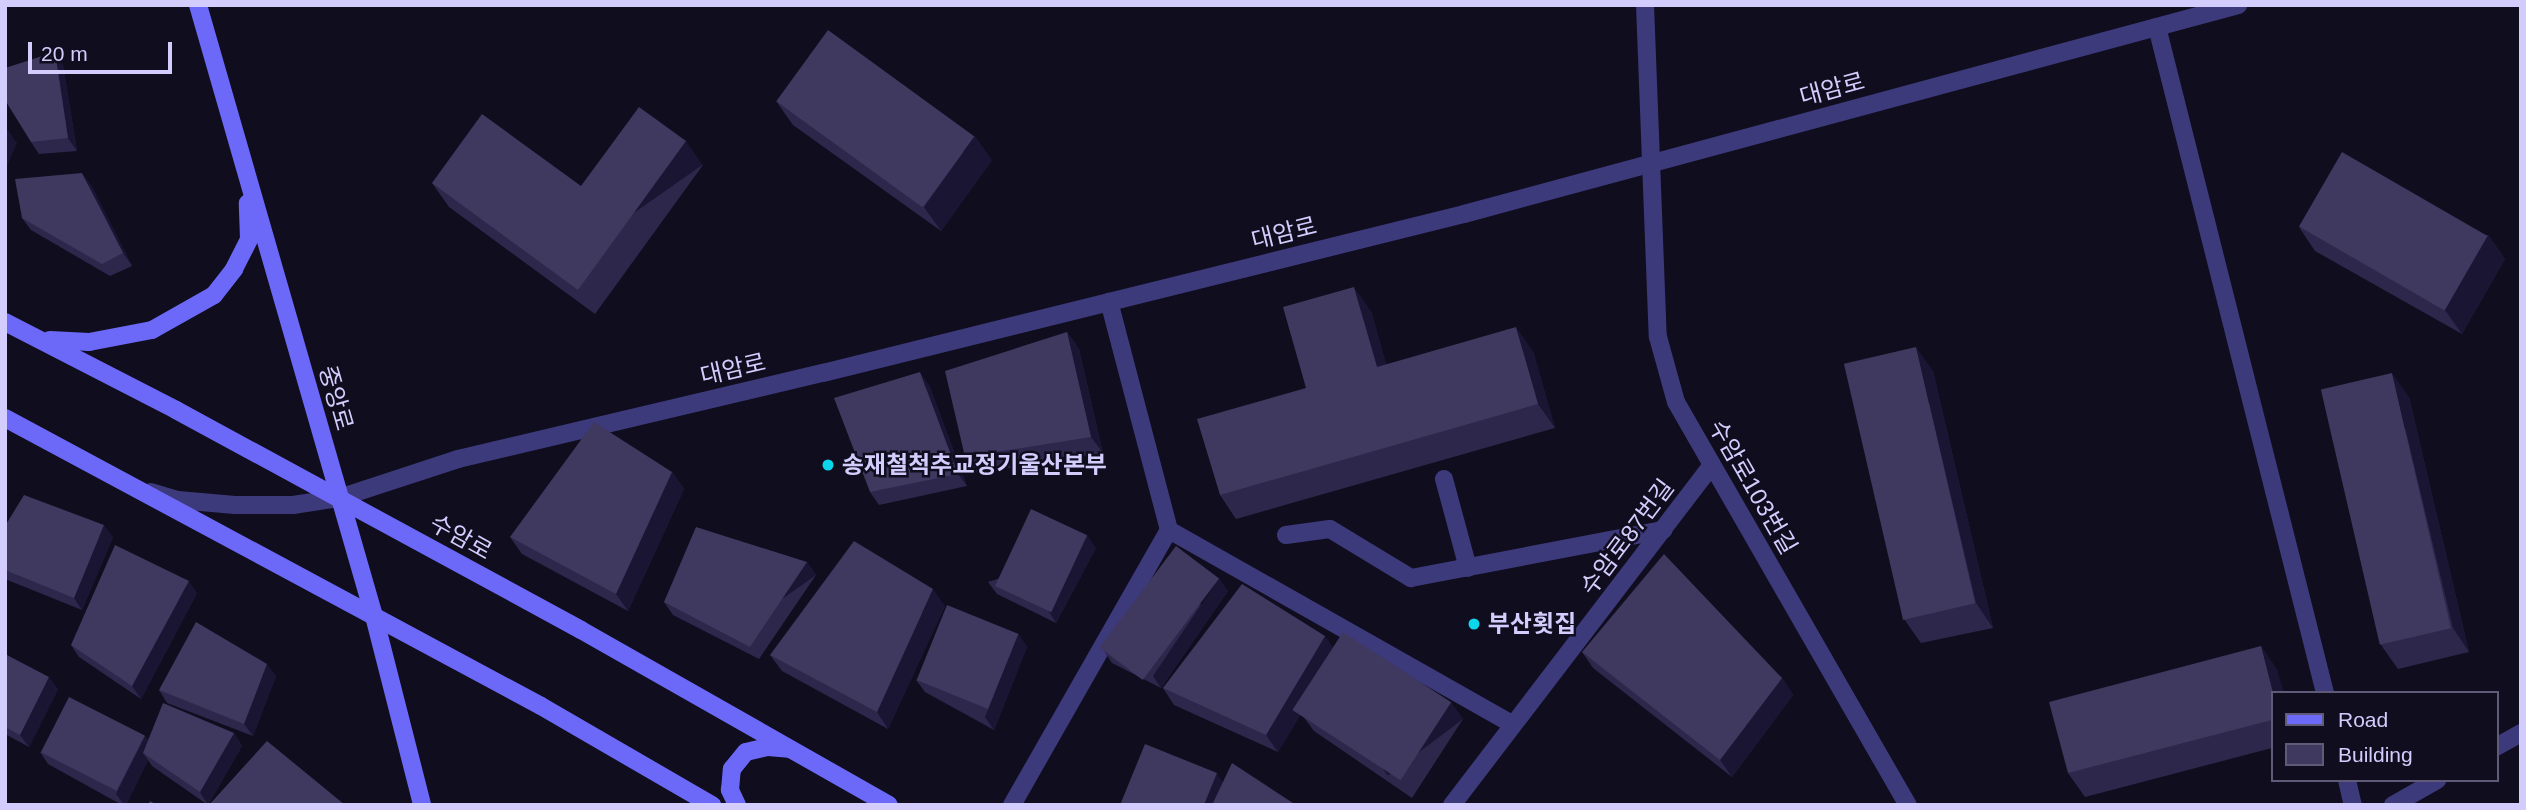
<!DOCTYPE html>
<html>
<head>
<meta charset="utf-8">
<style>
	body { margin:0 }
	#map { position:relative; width:2526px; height:810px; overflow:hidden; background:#100d1f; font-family:Helvetica,"Noto Sans KR",sans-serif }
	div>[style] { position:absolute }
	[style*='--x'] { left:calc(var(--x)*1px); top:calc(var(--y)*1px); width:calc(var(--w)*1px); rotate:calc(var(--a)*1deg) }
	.service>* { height:18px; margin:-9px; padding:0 9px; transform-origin:9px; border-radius:9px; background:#3d3a7c }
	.minor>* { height:18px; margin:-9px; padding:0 9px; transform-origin:9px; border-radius:9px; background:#3d3a7c }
	.tertiary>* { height:18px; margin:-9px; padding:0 9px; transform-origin:9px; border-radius:9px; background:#3d3a7c }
	.secondary>* { height:18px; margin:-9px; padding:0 9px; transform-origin:9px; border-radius:9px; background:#6c69f8 }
	.wall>* { inset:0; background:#2d274c }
	.shaded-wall>* { inset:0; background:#1a1532; transform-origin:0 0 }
	.building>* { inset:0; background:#3f385f; transform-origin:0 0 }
	.dots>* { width:19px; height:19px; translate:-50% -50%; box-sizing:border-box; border:4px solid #100d1f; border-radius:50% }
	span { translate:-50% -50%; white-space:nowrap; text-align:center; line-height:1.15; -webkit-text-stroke:5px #100d1f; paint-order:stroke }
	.street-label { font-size:24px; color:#d3cdfd }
	.poi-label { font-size:24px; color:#d3cdfd; font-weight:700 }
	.left { translate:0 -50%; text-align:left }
	.frame { position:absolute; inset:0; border:7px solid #d3cdfd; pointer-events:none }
	.legend { position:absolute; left:2271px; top:691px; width:228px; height:91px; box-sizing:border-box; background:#100d1f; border:2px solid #5e5a78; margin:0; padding:9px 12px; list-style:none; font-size:21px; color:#d3cdfd }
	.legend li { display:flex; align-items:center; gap:14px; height:35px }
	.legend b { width:35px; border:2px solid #5e5a78 }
	.scale { position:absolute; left:28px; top:42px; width:144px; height:32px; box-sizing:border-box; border:4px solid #d3cdfd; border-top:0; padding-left:9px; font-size:21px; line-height:24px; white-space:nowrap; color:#d3cdfd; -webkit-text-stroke:5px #100d1f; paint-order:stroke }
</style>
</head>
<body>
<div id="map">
	<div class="service">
		<i style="--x:2157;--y:27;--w:687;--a:75.84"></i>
		<i style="--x:1444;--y:479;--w:92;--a:74.9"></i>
		<i style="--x:1169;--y:530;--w:395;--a:29.5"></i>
		<i style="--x:1286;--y:535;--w:44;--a:-7.8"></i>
		<i style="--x:1330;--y:529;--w:95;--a:31.2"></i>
		<i style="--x:1411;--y:578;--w:257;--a:-10.8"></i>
		<i style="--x:2347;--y:780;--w:26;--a:77"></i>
		<i style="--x:1012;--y:805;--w:317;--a:-60.3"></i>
		<i style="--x:1169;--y:530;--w:236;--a:-104.7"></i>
	</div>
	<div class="minor">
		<i style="--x:1645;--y:5;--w:332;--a:87.8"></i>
		<i style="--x:1658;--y:337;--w:67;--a:74.5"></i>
		<i style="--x:1676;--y:402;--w:465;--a:60.1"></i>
		<i style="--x:2496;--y:747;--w:29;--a:-29"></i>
		<i style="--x:1452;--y:805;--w:428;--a:-52.6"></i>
		<i style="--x:2393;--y:805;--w:51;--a:-29.6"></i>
	</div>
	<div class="tertiary">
		<i style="--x:151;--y:492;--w:28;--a:17"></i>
		<i style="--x:178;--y:500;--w:57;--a:5"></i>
		<i style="--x:235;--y:505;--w:58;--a:0"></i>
		<i style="--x:293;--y:505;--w:47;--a:-8.7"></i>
		<i style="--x:339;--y:498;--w:125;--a:-18.1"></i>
		<i style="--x:458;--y:459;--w:375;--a:-13.3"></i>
		<i style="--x:823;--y:373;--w:660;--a:-13.93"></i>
		<i style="--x:1464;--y:214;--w:802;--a:-15.11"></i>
	</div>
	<div class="secondary">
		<i style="--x:198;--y:5;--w:636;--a:73.93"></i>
		<i style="--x:374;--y:616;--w:195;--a:75.7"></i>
		<i style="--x:5;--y:322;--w:192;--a:27.2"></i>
		<i style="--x:176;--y:410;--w:461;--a:28.5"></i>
		<i style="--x:581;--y:630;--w:354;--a:29.6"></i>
		<i style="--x:50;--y:340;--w:39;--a:3"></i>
		<i style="--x:89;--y:342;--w:64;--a:-10.8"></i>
		<i style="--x:152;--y:330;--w:71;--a:-29.4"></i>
		<i style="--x:214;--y:295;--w:33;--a:-52"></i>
		<i style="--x:234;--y:269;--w:34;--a:-63"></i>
		<i style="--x:249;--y:239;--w:36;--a:-92"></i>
		<i style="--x:5;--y:418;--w:608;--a:28.25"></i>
		<i style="--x:541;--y:706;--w:198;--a:30.1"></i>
		<i style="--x:737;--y:805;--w:17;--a:-115"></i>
		<i style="--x:730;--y:790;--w:21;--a:-85"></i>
		<i style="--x:732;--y:769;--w:22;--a:-51"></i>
		<i style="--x:746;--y:752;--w:23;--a:-13"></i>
		<i style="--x:768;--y:747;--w:21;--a:5"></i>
	</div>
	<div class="wall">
		<i style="clip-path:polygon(55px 52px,63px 65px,77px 151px,39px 154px,31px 142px)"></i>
		<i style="clip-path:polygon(776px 101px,992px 160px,941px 231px,793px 125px)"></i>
		<i style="clip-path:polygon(703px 165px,595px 314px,449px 207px,432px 183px,581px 186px)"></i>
		<i style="clip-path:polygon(91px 185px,132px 266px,110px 276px,31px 230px,22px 218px)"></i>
		<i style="clip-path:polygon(2299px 227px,2488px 235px,2505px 259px,2462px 334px,2315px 251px)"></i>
		<i style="clip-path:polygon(1371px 311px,1386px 364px,1533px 351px,1555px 428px,1236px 519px,1220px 495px,1306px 388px)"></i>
		<i style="clip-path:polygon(1067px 332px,1079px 349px,1103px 453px,977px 473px,965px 457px)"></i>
		<i style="clip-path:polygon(1933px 371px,1993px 628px,1921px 643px,1904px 619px)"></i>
		<i style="clip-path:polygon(929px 385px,967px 486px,879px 505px,870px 492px)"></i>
		<i style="clip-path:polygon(2409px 397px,2469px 652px,2398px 669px,2381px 645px)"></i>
		<i style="clip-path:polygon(672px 472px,684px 489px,628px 611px,522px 554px,510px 537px)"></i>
		<i style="clip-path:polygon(5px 526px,113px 537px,82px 610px,5px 579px)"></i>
		<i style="clip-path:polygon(1096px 548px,1056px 623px,997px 594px,988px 582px)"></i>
		<i style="clip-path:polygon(807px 562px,816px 575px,759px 659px,673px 615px,664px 602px)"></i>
		<i style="clip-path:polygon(1228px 591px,1161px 688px,1112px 663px,1104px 651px)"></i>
		<i style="clip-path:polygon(197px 593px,141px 699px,79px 657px,71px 645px)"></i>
		<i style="clip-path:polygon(945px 606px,888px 729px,782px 671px,770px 655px)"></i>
		<i style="clip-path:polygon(1018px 634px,1027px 647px,994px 730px,925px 692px,916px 680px)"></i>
		<i style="clip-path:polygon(1325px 636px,1334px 650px,1451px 703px,1463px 719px,1412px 798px,1314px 731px,1302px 715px,1316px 688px,1278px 752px,1174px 705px,1163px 688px)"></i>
		<i style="clip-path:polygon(2261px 646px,2277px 670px,2272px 693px,2272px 748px,2085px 797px,2068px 773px)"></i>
		<i style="clip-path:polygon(1582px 652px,1782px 678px,1793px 695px,1732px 777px,1593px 668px)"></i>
		<i style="clip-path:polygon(5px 654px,58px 689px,29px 747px,5px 734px)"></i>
		<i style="clip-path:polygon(276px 676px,253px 736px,167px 703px,159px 690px)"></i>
		<i style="clip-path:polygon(234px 733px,242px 746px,208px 805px,152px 766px,148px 760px,126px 805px,122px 805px,48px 764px,40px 752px,145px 736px,148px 740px)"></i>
	</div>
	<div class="shaded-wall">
		<i style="clip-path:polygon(55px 52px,63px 65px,77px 151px,68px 138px)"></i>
		<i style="clip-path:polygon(5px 126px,17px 143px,5px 171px)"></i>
		<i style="clip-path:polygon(975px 136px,992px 160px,941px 231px,924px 207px)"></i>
		<i style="left:686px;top:141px;width:29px;height:184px;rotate:55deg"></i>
		<i style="clip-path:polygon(82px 173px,91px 185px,132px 266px,123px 253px)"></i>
		<i style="clip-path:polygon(2488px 235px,2505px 259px,2462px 334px,2445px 310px)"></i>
		<i style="clip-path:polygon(1354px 287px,1371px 311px,1394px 391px,1377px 367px)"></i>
		<i style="clip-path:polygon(1516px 327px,1533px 351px,1555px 428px,1538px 404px)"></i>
		<i style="clip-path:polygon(1067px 332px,1079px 349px,1103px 453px,1091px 437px)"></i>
		<i style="clip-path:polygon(1916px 347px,1933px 371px,1993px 628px,1976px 603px)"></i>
		<i style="clip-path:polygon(920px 372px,929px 385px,967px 486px,958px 474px)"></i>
		<i style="clip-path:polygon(2392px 373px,2409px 397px,2469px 652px,2453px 628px)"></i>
		<i style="clip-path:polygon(672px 472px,684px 489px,628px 611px,616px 594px)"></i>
		<i style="clip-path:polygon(104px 525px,113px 537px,82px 610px,74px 598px)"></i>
		<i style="clip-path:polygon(1087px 535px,1096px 548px,1056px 623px,1048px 610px)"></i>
		<i style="left:807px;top:562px;width:16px;height:102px;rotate:55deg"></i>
		<i style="clip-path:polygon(1219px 578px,1228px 591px,1161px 688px,1153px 676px)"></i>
		<i style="clip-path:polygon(189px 581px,197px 593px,141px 699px,132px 686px)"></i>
		<i style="clip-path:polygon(933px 589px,945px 606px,888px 729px,877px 712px)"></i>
		<i style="clip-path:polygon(1018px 634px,1027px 647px,994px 730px,985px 717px)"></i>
		<i style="clip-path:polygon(1325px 636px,1336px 653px,1278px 752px,1266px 735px)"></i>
		<i style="clip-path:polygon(2261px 646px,2277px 670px,2284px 693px,2273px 693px)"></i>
		<i style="clip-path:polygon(267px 664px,276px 676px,253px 736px,244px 724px)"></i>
		<i style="clip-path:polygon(49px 677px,58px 689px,29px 747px,20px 735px)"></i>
		<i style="clip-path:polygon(1782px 678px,1793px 695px,1732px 777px,1720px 760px)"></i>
		<i style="left:1451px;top:703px;width:20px;height:94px;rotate:53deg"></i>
		<i style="clip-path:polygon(234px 733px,242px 746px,208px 805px,200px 792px)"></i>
		<i style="clip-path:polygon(145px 736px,154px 748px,143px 753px,148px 760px,126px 805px,124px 805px,116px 794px)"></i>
		<i style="clip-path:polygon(1217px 773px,1225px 786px,1217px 805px,1204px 805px)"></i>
	</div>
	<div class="building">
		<i style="left:828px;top:30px;width:181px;height:88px;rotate:36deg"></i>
		<i style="clip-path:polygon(55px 52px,68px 138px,31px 142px,5px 100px,5px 68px)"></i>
		<i style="clip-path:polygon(639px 107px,686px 141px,578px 290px,432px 183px,482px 114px,581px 186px)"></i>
		<i style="left:2342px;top:152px;width:168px;height:86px;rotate:30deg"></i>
		<i style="clip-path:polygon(82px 173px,123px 253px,102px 264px,22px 218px,15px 179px)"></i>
		<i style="clip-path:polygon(1354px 287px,1377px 367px,1516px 327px,1538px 404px,1220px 495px,1197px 419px,1306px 388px,1283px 307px)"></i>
		<i style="clip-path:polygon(1067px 332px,1091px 437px,965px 457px,945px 371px)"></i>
		<i style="left:1916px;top:347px;width:263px;height:74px;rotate:77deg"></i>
		<i style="clip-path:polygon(920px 372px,958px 474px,870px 492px,834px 398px)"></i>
		<i style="left:2392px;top:373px;width:262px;height:73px;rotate:77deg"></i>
		<i style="clip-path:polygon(594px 422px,672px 472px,616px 594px,510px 537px)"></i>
		<i style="clip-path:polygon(24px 495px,104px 525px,74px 598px,5px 570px,5px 526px)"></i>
		<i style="left:1031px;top:509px;width:62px;height:85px;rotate:25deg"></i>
		<i style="clip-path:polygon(696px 527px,807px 562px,750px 647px,664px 602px)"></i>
		<i style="clip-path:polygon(854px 541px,933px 589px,877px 712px,770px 655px)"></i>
		<i style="clip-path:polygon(115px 545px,189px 581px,132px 686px,71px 645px)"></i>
		<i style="left:1176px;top:546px;width:54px;height:127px;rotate:37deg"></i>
		<i style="clip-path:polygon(1664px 554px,1782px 678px,1720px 760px,1582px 652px)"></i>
		<i style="clip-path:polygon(1242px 584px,1325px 636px,1266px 735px,1163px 688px)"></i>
		<i style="left:947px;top:605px;width:77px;height:81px;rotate:22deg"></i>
		<i style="clip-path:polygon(196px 622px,267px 664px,244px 724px,159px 690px)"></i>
		<i style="left:1343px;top:632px;width:129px;height:93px;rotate:33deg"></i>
		<i style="clip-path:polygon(2261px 646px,2273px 693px,2272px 720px,2068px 773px,2049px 702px)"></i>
		<i style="clip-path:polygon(5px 654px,49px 677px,20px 735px,5px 727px)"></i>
		<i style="left:69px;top:697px;width:85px;height:62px;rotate:27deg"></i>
		<i style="clip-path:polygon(163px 703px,234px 733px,200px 792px,143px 753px)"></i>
		<i style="clip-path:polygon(267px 741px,345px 805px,209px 805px)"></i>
		<i style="clip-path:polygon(1145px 744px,1217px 773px,1204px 805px,1120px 805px)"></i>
		<i style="clip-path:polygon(1232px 763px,1296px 805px,1212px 805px)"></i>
		<i style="clip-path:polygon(150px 801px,157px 805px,148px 805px)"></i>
	</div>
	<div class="dots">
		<i style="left:828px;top:465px;background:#0bd6eb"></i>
		<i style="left:1474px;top:624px;background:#0bd6eb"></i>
	</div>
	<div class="street-label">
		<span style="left:1832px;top:89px;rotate:-15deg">대암로</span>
		<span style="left:1284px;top:233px;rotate:-14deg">대암로</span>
		<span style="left:733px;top:369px;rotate:-13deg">대암로</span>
		<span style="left:336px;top:398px;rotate:74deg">중앙로</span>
		<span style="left:1753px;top:487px;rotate:60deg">수암로103번길</span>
		<span style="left:461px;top:537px;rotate:29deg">수암로</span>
		<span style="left:1627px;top:537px;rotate:-53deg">수암로87번길</span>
	</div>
	<div class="poi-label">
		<span class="left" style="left:842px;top:465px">송재철척추교정기울산본부</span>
		<span class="left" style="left:1488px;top:624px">부산횟집</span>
	</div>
	<div class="frame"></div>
	<ul class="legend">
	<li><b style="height:9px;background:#6c69f8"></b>Road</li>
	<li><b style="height:19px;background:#3f385f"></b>Building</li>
	</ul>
	<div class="scale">20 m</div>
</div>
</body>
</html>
